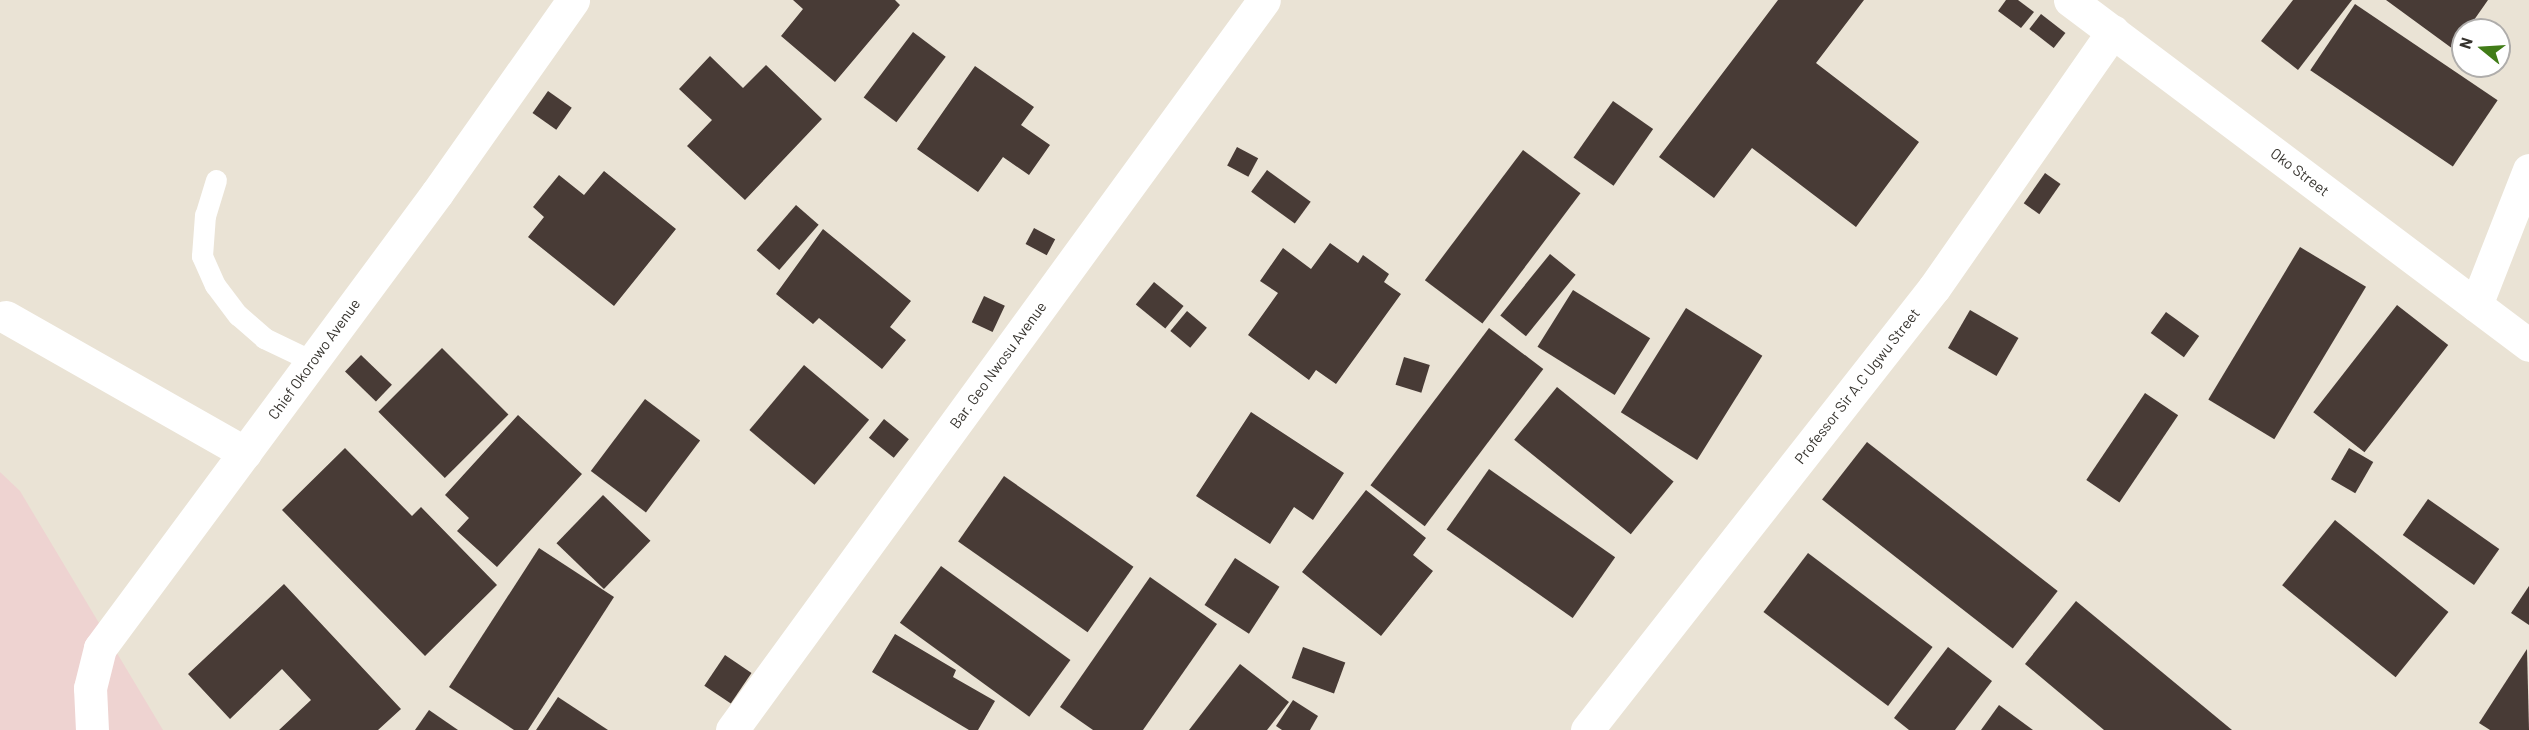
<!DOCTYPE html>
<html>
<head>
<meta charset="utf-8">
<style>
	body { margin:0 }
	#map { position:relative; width:2529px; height:730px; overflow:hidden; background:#eae3d5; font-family:Barlow,sans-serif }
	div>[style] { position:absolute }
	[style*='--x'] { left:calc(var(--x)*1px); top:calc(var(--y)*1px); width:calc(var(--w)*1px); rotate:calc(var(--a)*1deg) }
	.education>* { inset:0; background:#eed3d1 }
	.building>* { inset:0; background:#483b36; transform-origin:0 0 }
	.service>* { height:21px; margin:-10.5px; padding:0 10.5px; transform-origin:10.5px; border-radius:10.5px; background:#fff }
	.minor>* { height:33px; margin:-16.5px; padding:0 16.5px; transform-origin:16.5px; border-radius:16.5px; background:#fff }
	span { translate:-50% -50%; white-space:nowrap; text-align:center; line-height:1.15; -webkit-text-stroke:6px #fff; paint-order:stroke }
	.street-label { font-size:15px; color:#36332e }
	.north { position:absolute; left:2451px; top:18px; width:60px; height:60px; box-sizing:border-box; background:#fff; border:2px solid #afadab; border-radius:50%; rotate:288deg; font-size:16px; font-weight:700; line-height:24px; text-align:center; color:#36332e }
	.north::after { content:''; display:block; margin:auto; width:21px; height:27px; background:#417c17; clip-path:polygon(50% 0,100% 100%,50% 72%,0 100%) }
</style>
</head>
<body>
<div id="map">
	<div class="education">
		<i style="clip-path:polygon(0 472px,20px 491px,163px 730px,0 730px)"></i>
	</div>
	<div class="building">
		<i style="clip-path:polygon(793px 0,895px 0,900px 5px,835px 82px,781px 36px,803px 9px)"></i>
		<i style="clip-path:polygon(1778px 0,1864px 0,1816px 63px,1919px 142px,1856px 227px,1752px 148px,1714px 198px,1659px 157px)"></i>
		<i style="clip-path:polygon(2006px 0,2018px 0,2034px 12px,2021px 28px,1998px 11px)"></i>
		<i style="clip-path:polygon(2293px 0,2352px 0,2298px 70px,2261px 41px)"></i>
		<i style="clip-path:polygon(2386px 0,2488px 0,2467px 30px,2463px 30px,2463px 35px,2453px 49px)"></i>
		<i style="left:2355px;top:4px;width:172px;height:80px;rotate:34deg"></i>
		<i style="left:2041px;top:14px;width:31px;height:19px;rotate:38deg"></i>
		<i style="left:913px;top:32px;width:41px;height:82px;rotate:37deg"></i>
		<i style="clip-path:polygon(710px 56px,743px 88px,766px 65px,822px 119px,745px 200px,687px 146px,712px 120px,679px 89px)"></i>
		<i style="clip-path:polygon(975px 66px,1034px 107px,1021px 125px,1050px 145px,1029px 175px,1003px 157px,978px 192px,917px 149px)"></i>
		<i style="left:548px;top:91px;width:29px;height:27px;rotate:35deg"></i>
		<i style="left:1613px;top:101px;width:49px;height:69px;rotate:35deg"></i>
		<i style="left:1237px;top:147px;width:24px;height:21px;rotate:28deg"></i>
		<i style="left:1523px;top:150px;width:72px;height:163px;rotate:37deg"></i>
		<i style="left:1267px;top:170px;width:54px;height:27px;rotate:36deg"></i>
		<i style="clip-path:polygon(604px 171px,676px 229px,614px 306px,528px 237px,544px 217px,533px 207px,559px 175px,584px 195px)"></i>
		<i style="left:2045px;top:173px;width:19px;height:37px;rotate:35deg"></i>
		<i style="left:796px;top:205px;width:30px;height:60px;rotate:41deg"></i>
		<i style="left:1034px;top:228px;width:24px;height:18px;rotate:28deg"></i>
		<i style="clip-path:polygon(823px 229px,911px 301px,890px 327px,906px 340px,882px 369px,819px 318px,813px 324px,776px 294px)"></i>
		<i style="clip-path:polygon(1330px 243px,1358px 263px,1363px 255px,1389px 274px,1384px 282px,1401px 294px,1336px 384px,1316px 370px,1309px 380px,1248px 335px,1278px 293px,1260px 281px,1283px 248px,1311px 269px)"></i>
		<i style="left:2300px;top:247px;width:77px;height:178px;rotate:31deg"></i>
		<i style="left:1550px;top:254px;width:33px;height:79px;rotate:39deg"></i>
		<i style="left:1154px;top:282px;width:38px;height:29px;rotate:39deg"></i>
		<i style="left:1573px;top:290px;width:91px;height:67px;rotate:32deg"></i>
		<i style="left:984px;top:296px;width:23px;height:29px;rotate:25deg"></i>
		<i style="left:2397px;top:305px;width:65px;height:136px;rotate:38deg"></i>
		<i style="left:1686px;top:308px;width:90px;height:123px;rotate:32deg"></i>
		<i style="left:1970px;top:310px;width:56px;height:44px;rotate:30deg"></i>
		<i style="left:1187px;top:311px;width:26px;height:26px;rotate:40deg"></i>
		<i style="left:2166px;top:312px;width:41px;height:26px;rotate:36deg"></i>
		<i style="left:1489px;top:328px;width:68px;height:197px;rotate:37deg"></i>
		<i style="left:442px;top:348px;width:94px;height:90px;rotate:45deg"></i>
		<i style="left:361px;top:355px;width:43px;height:23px;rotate:44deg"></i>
		<i style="left:1404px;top:357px;width:27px;height:29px;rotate:17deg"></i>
		<i style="left:804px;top:365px;width:85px;height:85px;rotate:40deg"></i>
		<i style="left:1557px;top:387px;width:150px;height:68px;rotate:39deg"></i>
		<i style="left:2145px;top:393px;width:40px;height:105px;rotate:34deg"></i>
		<i style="left:645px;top:399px;width:69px;height:90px;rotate:37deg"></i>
		<i style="clip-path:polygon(1251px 412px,1344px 473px,1313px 520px,1294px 507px,1270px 544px,1196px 496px)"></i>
		<i style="clip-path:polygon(518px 415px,582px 474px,497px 567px,457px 531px,469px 518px,445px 495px)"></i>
		<i style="left:884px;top:419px;width:32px;height:24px;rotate:39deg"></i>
		<i style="left:1867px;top:442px;width:242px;height:73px;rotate:38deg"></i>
		<i style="clip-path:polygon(345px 448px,412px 516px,421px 507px,497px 585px,425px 656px,282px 510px)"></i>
		<i style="left:2349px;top:448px;width:28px;height:36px;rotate:30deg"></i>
		<i style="left:1489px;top:469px;width:154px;height:74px;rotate:35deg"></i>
		<i style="left:1004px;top:476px;width:158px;height:80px;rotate:35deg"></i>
		<i style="clip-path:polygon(1366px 490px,1426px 538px,1413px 555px,1433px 571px,1381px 636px,1302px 572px)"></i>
		<i style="left:603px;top:495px;width:66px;height:67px;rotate:44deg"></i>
		<i style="left:2428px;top:499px;width:87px;height:44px;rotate:35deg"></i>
		<i style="left:2335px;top:520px;width:146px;height:84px;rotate:39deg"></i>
		<i style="clip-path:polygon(539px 548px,614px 597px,528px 730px,514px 730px,449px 687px)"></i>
		<i style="left:1808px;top:553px;width:156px;height:74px;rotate:37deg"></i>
		<i style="left:1235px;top:558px;width:53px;height:56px;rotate:33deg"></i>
		<i style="left:941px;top:566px;width:160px;height:70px;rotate:36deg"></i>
		<i style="clip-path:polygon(1150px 577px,1217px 624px,1143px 730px,1093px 730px,1060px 707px)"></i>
		<i style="clip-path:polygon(284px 584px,401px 709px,378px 730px,279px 730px,311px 700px,282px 669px,230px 719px,188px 674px)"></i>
		<i style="clip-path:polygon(2529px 586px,2529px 625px,2511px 613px)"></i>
		<i style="clip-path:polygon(2076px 601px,2232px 730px,2104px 730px,2025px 664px)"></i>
		<i style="clip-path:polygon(895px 634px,956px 670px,953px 677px,995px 701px,978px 730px,969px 730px,872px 672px)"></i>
		<i style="left:1303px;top:647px;width:45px;height:33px;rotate:20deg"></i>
		<i style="clip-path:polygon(1948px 647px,1992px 681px,1955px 730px,1909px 730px,1894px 718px)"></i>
		<i style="clip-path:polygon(2527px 649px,2529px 730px,2490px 730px,2479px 723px)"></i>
		<i style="left:725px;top:655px;width:32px;height:37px;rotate:34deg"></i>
		<i style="clip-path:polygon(1240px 664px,1289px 702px,1267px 730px,1189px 730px)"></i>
		<i style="clip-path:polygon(558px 697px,608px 730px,536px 730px)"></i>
		<i style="clip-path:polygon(1293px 700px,1318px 716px,1310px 730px,1282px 730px,1276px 726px)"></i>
		<i style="clip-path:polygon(1999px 705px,2033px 730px,1981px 730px)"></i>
		<i style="clip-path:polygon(429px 710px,458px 730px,415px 730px)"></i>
	</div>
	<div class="service">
		<i style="--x:216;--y:180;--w:37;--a:107"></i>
		<i style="--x:205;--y:215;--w:41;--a:94.2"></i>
		<i style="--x:202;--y:256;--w:32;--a:66"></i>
		<i style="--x:215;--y:285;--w:38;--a:53"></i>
		<i style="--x:238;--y:315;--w:35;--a:41"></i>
		<i style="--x:264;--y:338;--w:53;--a:25.6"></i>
	</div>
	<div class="minor">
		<i style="--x:2070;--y:0;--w:574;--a:36.93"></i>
		<i style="--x:2476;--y:305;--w:145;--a:-68.6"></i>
		<i style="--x:6;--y:317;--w:275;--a:29.6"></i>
		<i style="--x:92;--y:730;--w:42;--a:-92.7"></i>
		<i style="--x:90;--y:688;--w:41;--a:-76"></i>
		<i style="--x:100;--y:648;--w:566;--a:-53.47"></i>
		<i style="--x:437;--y:193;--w:236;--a:-54.8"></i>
		<i style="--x:732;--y:730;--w:903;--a:-53.92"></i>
		<i style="--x:1587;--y:730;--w:562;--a:-51.87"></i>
		<i style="--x:1934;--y:288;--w:313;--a:-55.1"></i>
	</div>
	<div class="street-label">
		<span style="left:2300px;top:172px;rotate:37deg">Oko Street</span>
		<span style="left:314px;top:359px;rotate:-54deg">Chief Okorowo Avenue</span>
		<span style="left:998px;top:365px;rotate:-54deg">Bar. Geo Nwosu Avenue</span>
		<span style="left:1857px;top:386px;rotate:-52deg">Professor Sir A.C Ugwu Street</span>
	</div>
	<div class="north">N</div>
</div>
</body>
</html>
